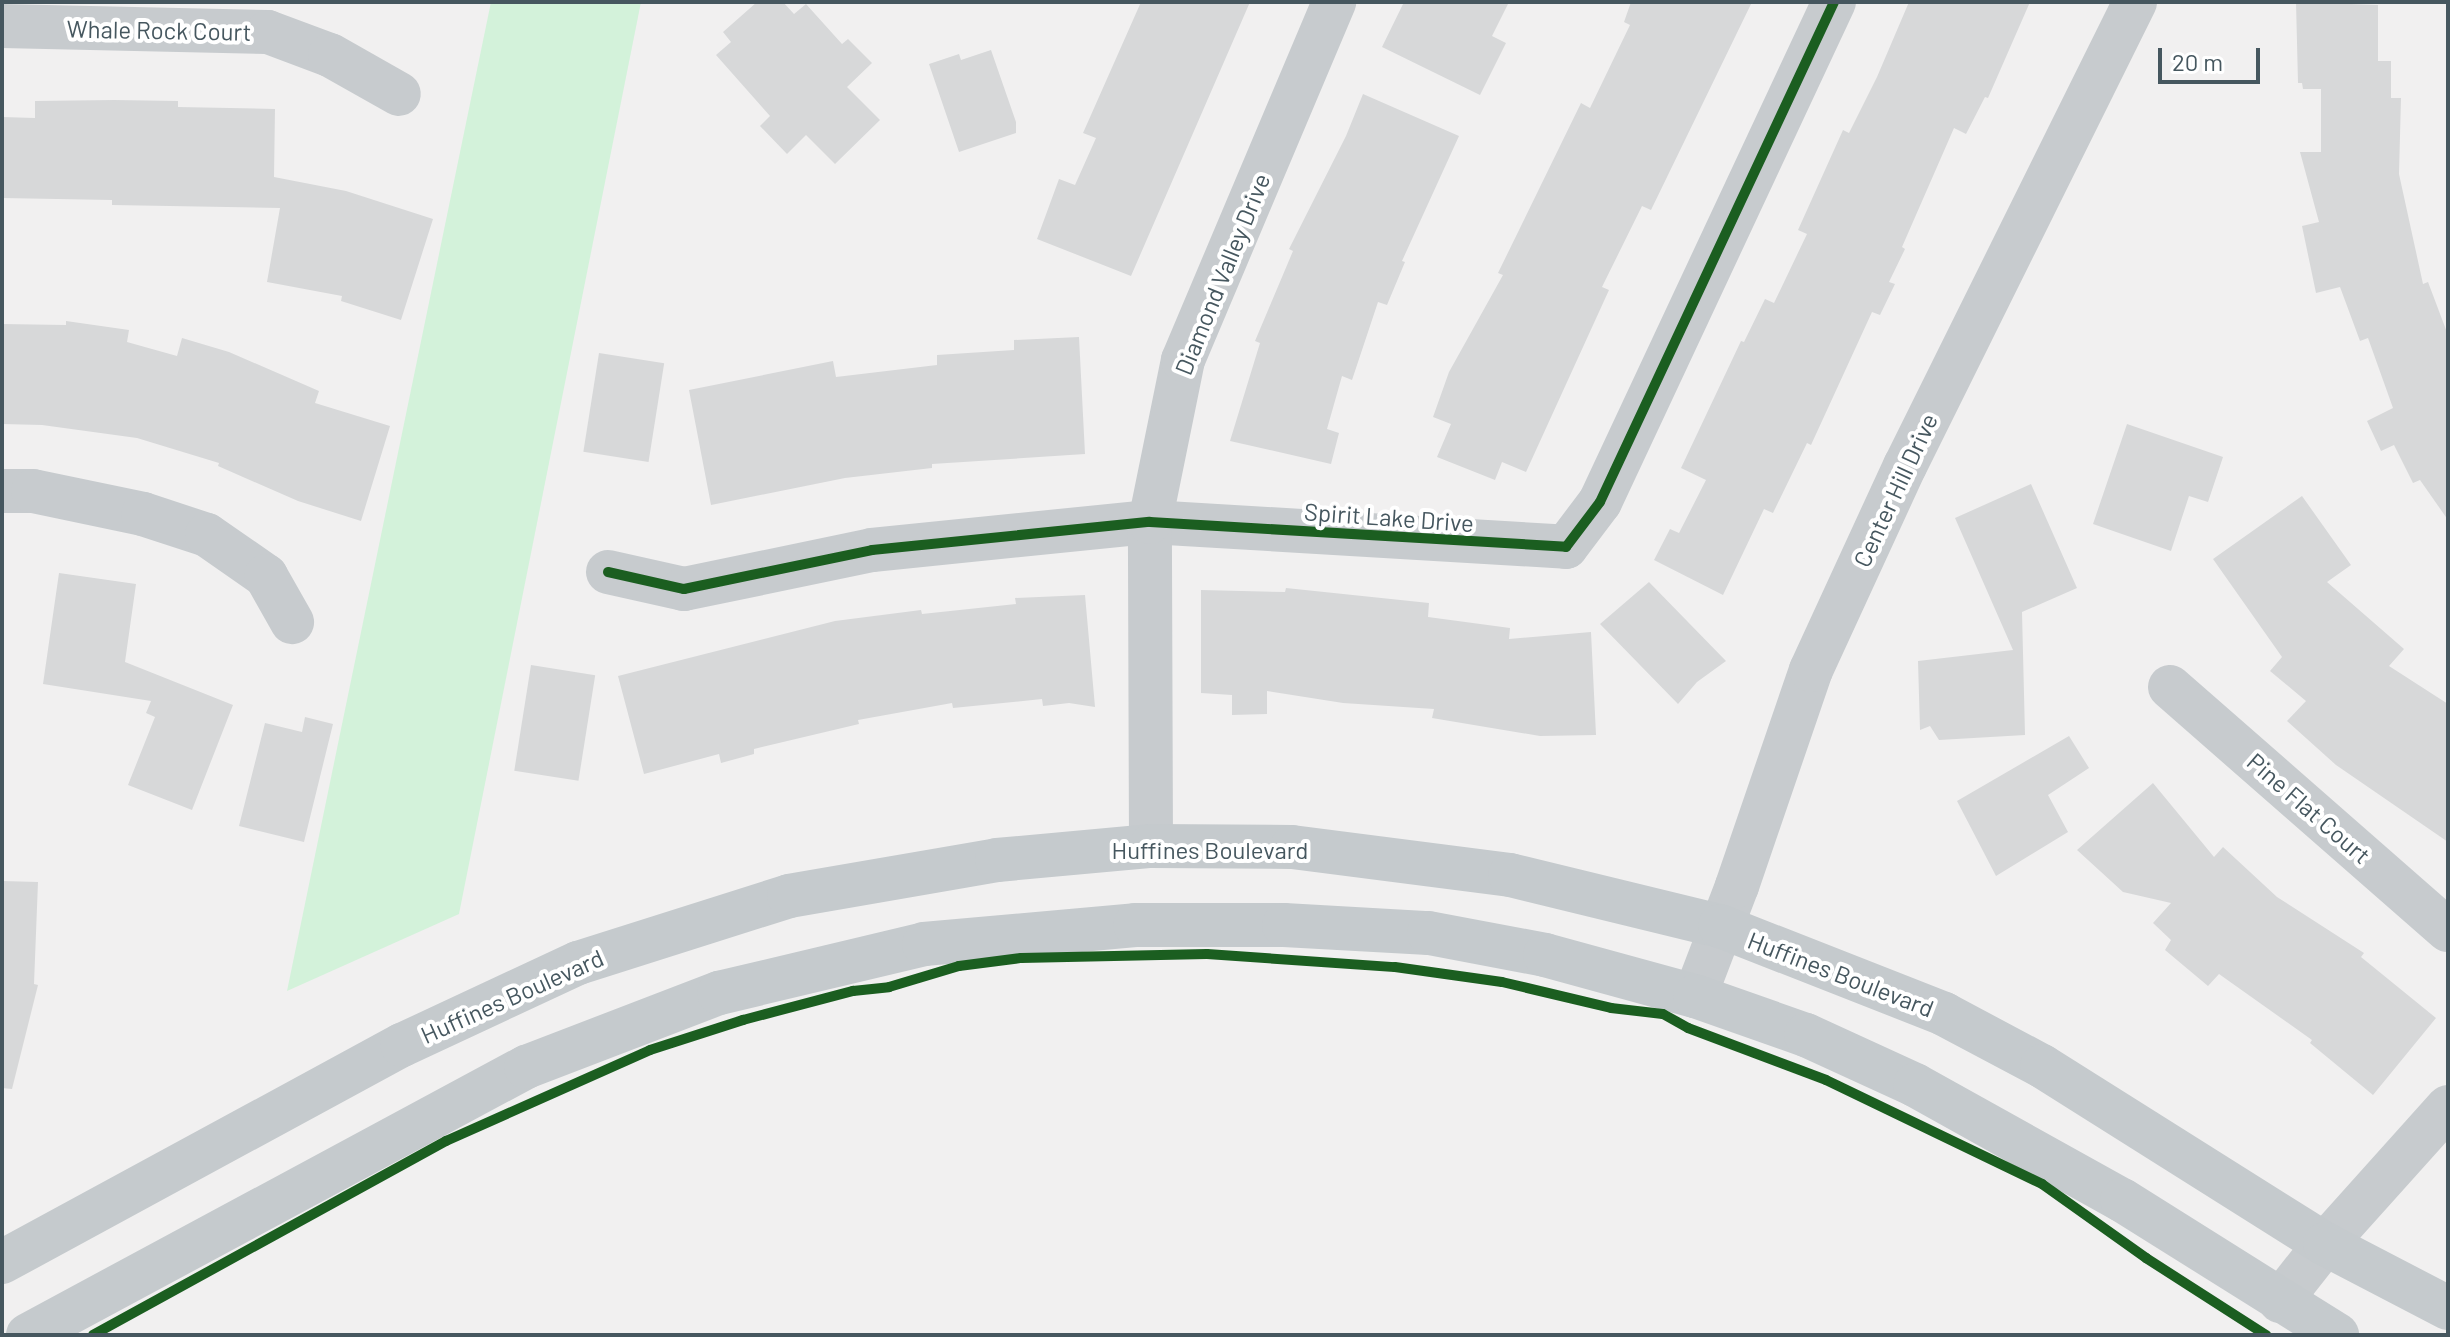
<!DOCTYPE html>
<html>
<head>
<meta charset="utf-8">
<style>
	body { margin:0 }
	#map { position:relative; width:2450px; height:1337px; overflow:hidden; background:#f1f0f0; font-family:Barlow,sans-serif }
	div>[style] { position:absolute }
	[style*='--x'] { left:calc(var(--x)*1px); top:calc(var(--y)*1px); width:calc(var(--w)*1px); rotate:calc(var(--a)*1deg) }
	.green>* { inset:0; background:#d3f2da }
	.building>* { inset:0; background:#d7d8d9; transform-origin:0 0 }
	.minor>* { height:44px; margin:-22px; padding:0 22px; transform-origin:22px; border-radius:22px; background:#c7cbce }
	.major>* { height:44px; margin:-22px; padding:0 22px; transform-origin:22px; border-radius:22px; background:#c5cacd }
	.cycleway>* { height:10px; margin:-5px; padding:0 5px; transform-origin:5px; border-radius:5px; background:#1b5e20 }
	span { translate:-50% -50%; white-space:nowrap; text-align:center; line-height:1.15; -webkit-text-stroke:8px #fff; paint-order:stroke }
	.street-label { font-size:24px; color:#46575f }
	.frame { position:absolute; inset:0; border:4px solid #46575f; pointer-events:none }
	.scale { position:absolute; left:2158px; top:48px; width:102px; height:36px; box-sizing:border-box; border:4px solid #46575f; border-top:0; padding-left:10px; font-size:24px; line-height:28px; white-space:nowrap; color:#46575f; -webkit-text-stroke:6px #fff; paint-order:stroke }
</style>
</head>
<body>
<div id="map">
	<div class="green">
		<i style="clip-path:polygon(491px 2px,641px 2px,459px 914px,287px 991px)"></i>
	</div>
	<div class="building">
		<i style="clip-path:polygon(757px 2px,783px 2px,794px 14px,806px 4px,842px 44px,848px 39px,872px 63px,847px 87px,880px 120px,835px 164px,806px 135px,787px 154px,760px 126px,770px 116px,716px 55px,731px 42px,723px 32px)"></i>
		<i style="clip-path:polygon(1141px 2px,1250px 2px,1131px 276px,1037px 239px,1059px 179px,1075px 185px,1096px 138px,1083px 133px)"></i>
		<i style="clip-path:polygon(1404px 2px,1509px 2px,1492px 36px,1506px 43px,1480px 95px,1382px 47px)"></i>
		<i style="clip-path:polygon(1631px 2px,1752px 2px,1651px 210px,1642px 206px,1602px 287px,1609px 290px,1526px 472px,1502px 462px,1495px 480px,1437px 457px,1451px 424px,1433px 417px,1449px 372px,1503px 275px,1498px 273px,1581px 103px,1590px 108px,1630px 25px,1624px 22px)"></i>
		<i style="clip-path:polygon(1909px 2px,2030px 2px,1988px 98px,1985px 97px,1966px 134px,1954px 128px,1902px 247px,1905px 249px,1889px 282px,1895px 284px,1880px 315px,1872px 312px,1811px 445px,1807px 443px,1773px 513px,1764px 509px,1723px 595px,1654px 560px,1670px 529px,1679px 533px,1706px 480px,1681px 468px,1741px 341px,1744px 342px,1765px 299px,1774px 303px,1807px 234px,1798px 230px,1843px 130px,1849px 133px,1877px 77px)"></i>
		<i style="clip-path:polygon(2296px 2px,2378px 5px,2378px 61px,2391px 61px,2391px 98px,2401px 98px,2399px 174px,2423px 284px,2428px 282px,2448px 335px,2448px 520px,2420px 480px,2413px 483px,2394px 445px,2381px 451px,2367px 421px,2393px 408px,2368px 338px,2360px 341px,2340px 287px,2316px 293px,2302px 226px,2319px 222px,2300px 152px,2321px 152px,2321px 89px,2303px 89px,2302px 83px,2298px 83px)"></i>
		<i style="clip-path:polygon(991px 50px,1016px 122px,1016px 133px,959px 152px,929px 64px,959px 54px,961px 60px)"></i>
		<i style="clip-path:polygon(1363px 94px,1459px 136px,1402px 261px,1405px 262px,1387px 305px,1378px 302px,1352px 380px,1342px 376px,1327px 429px,1339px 433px,1331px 464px,1230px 441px,1260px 343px,1255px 341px,1293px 251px,1289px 249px,1346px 136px)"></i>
		<i style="clip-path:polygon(114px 100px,178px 101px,178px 107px,275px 109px,274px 177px,346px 191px,433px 219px,401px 320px,341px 301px,342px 296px,267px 282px,280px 208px,112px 205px,112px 200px,2px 198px,2px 117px,35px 118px,35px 101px)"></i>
		<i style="clip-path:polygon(66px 321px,129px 330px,127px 342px,177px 356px,182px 338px,229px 352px,319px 391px,315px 403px,390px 426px,361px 521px,298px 501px,218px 466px,219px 463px,137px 438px,42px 425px,2px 424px,2px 324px,66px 325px)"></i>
		<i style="clip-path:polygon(1079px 337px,1085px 454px,932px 464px,932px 468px,845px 478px,711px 505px,689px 390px,833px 361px,836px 377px,937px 365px,937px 355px,1014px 350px,1014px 340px)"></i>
		<i style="left:599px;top:353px;width:66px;height:100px;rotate:9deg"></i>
		<i style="clip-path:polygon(2127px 424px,2223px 457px,2208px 502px,2189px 496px,2171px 551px,2093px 524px)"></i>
		<i style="clip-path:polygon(2031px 484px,2077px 588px,2022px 612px,2025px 735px,1939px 740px,1930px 726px,1920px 730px,1918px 661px,2013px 650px,1955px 518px)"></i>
		<i style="clip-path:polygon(2302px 496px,2351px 565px,2327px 582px,2404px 649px,2389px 666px,2448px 704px,2448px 842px,2336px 765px,2287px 721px,2306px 701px,2270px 671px,2282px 657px,2213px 559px)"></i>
		<i style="clip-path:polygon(59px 573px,136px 584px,125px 662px,233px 705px,192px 810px,128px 785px,155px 717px,146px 713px,151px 701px,43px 684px)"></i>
		<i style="clip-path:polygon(1649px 582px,1726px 661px,1697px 682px,1678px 704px,1600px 624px)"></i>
		<i style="clip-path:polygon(1286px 588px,1429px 603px,1428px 617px,1510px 628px,1509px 639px,1591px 632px,1596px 735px,1540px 736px,1432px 718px,1434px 709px,1343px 703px,1267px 691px,1267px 714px,1232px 715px,1232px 695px,1201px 693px,1201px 590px,1285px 592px)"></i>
		<i style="clip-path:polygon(1085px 595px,1095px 707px,1069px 703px,1043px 706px,1042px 699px,953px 708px,952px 703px,858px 720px,859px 724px,754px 749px,754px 754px,721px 763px,719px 754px,644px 774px,618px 676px,835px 621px,921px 610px,922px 614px,1016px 604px,1015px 598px)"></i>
		<i style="left:531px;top:665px;width:65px;height:107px;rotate:9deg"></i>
		<i style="clip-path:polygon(305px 717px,333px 724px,304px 842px,239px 826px,265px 723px,302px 732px)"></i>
		<i style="clip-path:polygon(2069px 736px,2089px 768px,2048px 795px,2068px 832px,1996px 876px,1957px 801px)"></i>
		<i style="clip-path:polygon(2153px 783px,2214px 857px,2223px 847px,2277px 897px,2364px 953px,2361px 957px,2436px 1018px,2373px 1095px,2310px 1043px,2312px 1040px,2219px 974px,2208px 986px,2165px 950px,2171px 940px,2153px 923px,2171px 903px,2123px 892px,2077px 850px)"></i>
		<i style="clip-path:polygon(2px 881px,38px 882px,34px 984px,38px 985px,12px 1089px,2px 1088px)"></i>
	</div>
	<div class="minor">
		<i style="--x:2;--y:26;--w:266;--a:1.3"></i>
		<i style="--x:268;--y:32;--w:66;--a:20.4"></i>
		<i style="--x:330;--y:55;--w:79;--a:29.5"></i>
		<i style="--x:2;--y:491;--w:31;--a:0"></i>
		<i style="--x:33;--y:491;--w:112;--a:11.8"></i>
		<i style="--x:143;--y:514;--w:67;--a:18.2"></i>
		<i style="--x:207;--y:535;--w:72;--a:34.8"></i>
		<i style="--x:266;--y:576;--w:53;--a:60.5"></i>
		<i style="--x:608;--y:572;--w:78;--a:12.6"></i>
		<i style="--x:684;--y:589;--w:192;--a:-11.7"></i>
		<i style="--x:872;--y:550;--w:279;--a:-5.8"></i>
		<i style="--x:1150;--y:522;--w:417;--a:3.4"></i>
		<i style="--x:1566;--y:547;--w:56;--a:-52.9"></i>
		<i style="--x:1600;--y:502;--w:552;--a:-64.92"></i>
		<i style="--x:2170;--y:687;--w:369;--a:41.2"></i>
		<i style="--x:1151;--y:846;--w:324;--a:-90.2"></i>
		<i style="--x:1150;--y:522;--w:165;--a:-78.5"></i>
		<i style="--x:1183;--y:360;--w:389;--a:-67.1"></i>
		<i style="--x:1695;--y:996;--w:118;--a:-69.1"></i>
		<i style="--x:1737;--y:886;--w:228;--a:-71.1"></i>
		<i style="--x:1811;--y:670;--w:225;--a:-65.3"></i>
		<i style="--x:1905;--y:466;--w:518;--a:-63.63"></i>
		<i style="--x:2280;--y:1301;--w:73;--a:-51.7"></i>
		<i style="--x:2325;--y:1244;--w:184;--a:-48.1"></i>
	</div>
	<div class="major">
		<i style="--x:2;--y:1262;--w:455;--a:-28.5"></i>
		<i style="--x:402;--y:1045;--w:194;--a:-25"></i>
		<i style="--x:578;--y:963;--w:221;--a:-17.6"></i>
		<i style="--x:789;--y:896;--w:211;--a:-9.8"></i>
		<i style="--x:997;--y:860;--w:155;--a:-5.2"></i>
		<i style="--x:1151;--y:846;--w:141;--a:0.4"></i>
		<i style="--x:1292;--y:847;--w:220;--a:7.3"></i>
		<i style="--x:1510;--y:875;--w:216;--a:13.7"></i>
		<i style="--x:1720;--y:926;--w:241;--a:21.4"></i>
		<i style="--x:1944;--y:1014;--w:111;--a:28"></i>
		<i style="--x:2042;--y:1066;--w:334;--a:32.2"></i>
		<i style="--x:2325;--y:1244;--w:139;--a:27.5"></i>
		<i style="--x:28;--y:1335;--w:566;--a:-28.29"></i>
		<i style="--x:526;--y:1067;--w:207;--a:-21"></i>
		<i style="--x:719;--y:993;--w:211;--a:-13.4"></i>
		<i style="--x:924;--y:944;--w:212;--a:-5.1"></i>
		<i style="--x:1135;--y:925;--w:149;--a:0"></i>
		<i style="--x:1284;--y:925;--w:145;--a:3.2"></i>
		<i style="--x:1429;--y:933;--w:118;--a:10.7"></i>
		<i style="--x:1545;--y:955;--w:156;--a:15.3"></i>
		<i style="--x:1695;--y:996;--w:118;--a:19.4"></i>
		<i style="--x:1806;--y:1035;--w:120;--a:24.6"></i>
		<i style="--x:1915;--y:1085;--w:237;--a:29.1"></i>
		<i style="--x:2122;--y:1200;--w:254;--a:32.1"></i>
	</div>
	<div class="cycleway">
		<i style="--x:608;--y:572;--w:78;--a:12.6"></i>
		<i style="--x:684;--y:589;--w:192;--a:-11.7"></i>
		<i style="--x:872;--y:550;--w:279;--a:-5.8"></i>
		<i style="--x:1150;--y:522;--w:417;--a:3.4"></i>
		<i style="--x:1566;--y:547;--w:56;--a:-52.9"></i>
		<i style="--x:1600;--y:502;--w:552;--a:-64.92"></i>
		<i style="--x:93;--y:1335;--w:403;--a:-28.8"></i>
		<i style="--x:446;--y:1141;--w:223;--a:-24"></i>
		<i style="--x:650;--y:1050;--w:98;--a:-17.9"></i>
		<i style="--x:743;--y:1020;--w:114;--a:-14.8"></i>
		<i style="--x:853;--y:991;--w:36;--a:-6"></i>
		<i style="--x:889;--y:987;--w:73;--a:-16.7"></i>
		<i style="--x:959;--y:966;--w:63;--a:-7.4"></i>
		<i style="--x:1021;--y:958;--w:186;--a:-1.2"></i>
		<i style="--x:1207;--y:954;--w:188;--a:4"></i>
		<i style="--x:1395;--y:967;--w:108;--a:8"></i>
		<i style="--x:1502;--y:982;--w:112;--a:13.4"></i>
		<i style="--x:1611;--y:1008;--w:52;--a:6.6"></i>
		<i style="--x:1663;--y:1014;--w:29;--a:29"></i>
		<i style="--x:1688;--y:1028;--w:147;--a:20.6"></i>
		<i style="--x:1826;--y:1080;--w:240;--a:25.7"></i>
		<i style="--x:2042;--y:1184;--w:128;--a:35.4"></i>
		<i style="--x:2146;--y:1258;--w:143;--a:32.7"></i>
	</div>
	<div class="street-label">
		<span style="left:159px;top:30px;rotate:1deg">Whale Rock Court</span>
		<span style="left:1222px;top:274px;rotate:-68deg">Diamond Valley Drive</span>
		<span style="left:1895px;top:490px;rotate:-65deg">Center Hill Drive</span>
		<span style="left:1389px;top:517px;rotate:4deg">Spirit Lake Drive</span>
		<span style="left:2309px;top:808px;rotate:41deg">Pine Flat Court</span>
		<span style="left:1210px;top:850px">Huffines Boulevard</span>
		<span style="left:1841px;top:974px;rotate:21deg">Huffines Boulevard</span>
		<span style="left:512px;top:996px;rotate:-24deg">Huffines Boulevard</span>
	</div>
	<div class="frame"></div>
	<div class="scale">20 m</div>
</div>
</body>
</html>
